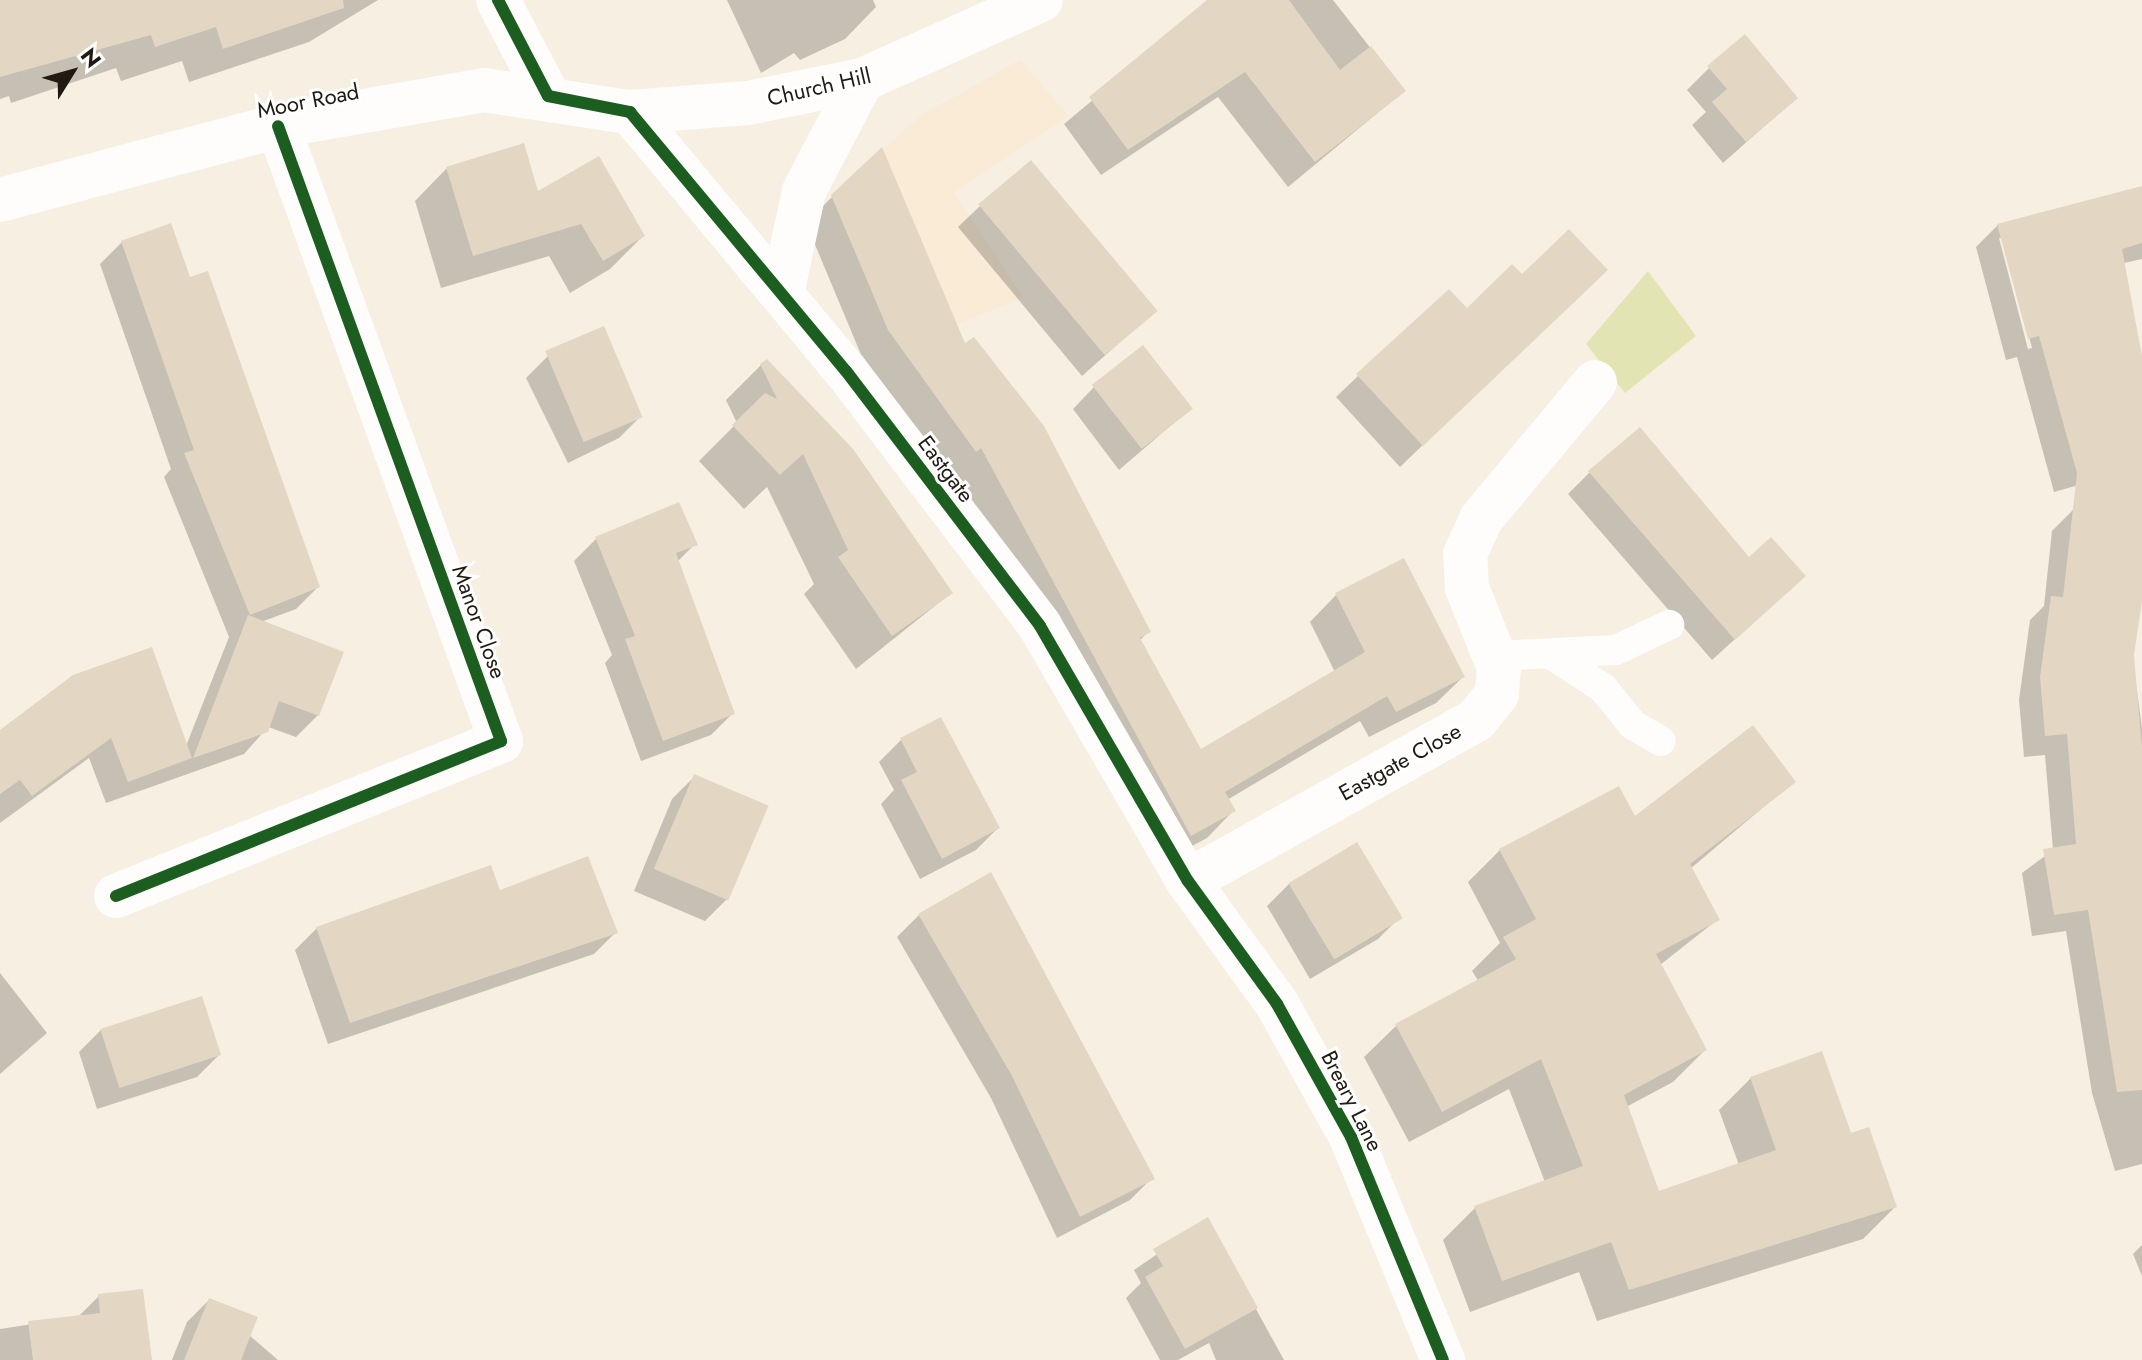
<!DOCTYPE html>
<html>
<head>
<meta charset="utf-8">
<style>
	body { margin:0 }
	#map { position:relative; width:2142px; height:1360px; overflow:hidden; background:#f7efe2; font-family:Jost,sans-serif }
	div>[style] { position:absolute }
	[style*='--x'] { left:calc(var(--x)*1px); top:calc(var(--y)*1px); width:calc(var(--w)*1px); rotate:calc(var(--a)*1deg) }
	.built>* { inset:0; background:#f9ebd5 }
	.green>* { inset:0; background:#e2e5b3 }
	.shadow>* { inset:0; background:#0003 }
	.building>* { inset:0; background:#e3d7c3; transform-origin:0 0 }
	.service>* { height:30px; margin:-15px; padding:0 15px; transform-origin:15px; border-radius:15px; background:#fefdfb }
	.minor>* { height:44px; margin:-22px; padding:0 22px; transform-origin:22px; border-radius:22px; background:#fefdfb }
	.tertiary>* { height:44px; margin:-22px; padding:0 22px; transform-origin:22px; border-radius:22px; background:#fefdfb }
	.cycleway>* { height:12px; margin:-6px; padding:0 6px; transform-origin:6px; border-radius:6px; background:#1b5e20 }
	span { translate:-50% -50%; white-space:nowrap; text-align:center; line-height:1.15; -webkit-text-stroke:6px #fff; paint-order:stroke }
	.street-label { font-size:22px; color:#1f1a12 }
	.north { position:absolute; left:32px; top:32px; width:80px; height:80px; -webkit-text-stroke:6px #fff; paint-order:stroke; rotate:53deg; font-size:22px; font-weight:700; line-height:32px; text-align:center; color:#1f1a12 }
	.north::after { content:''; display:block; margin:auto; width:28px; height:36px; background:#1f1a12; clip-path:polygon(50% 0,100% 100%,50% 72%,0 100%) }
</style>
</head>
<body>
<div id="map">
	<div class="built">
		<i style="clip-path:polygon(1020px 60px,1069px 116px,954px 192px,1023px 297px,902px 347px,831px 195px,922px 115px)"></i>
	</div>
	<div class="green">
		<i style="clip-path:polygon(1648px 271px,1696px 336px,1625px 393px,1586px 344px)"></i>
	</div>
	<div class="shadow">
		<i style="clip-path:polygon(0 0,378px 0,309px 42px,189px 82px,182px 61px,121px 81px,116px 68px,11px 103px,9px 96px,0 99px)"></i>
		<i style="clip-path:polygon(727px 0,873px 0,876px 7px,845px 39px,800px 60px,794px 53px,761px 73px)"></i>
		<i style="clip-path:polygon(1213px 0,1333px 0,1404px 91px,1288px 187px,1218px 97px,1101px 175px,1064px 124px)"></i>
		<i style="clip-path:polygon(1709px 68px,1796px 98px,1723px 163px,1692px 125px,1706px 112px,1687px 90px)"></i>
		<i style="clip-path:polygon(447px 168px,537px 194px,643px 236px,610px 269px,570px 293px,549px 256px,441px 288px,415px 201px)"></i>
		<i style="clip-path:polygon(evenodd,2142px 188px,2142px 259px,2124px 263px,2142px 364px,2142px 467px,2054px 492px,2017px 357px,2006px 360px,1976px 247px,1998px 225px,2142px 188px,1999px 238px,2003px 238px,2032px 348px,2028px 349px,1999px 238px)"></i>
		<i style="clip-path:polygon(833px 196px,964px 346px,1148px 632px,1139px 641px,1201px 752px,1335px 672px,1310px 622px,1336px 595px,1463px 677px,1436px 703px,1369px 737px,1360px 721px,1227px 800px,1233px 811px,1207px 838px,1164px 861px,954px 473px,948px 477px,862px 357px,806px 223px)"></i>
		<i style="clip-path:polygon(980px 206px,1154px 312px,1082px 376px,958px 227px)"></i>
		<i style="clip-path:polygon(122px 242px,189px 280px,207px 274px,318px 587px,296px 609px,261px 622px,318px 715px,296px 737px,268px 727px,244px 754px,106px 803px,89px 758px,0 823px,0 732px,74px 677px,186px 746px,229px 637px,164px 477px,171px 469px,100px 264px)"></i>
		<i style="clip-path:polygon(1522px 277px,1583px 291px,1400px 467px,1336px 397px,1358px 376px)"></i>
		<i style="clip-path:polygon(548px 356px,641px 416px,619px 438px,568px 463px,526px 378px)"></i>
		<i style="clip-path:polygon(761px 365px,951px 593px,856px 669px,804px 594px,814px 584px,767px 487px,744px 509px,699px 461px,737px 423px,726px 400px)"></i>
		<i style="clip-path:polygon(1094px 387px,1190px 409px,1119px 470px,1073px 409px)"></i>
		<i style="clip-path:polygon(1590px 472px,1781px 597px,1712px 660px,1568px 494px)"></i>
		<i style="clip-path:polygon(2074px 509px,2142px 518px,2132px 655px,2142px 728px,2142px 1164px,2115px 1171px,2092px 1093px,2066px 931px,2032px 936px,2022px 873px,2053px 850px,2045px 755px,2024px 757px,2019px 700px,2030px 620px,2044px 606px,2052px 531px)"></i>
		<i style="clip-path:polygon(596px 539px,695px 544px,677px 562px,733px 713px,711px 735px,641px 761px,605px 663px,612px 655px,574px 561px)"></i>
		<i style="clip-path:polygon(901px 740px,998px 828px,976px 850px,920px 879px,881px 804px,894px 790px,879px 762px)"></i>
		<i style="clip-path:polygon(694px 777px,727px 899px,705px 921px,634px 891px,672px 799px)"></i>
		<i style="clip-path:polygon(1793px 782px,1690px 869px,1717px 920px,1660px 965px,1705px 1050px,1673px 1082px,1626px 1107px,1658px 1194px,1739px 1165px,1719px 1110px,1751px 1078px,1850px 1136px,1895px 1207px,1863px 1239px,1597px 1321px,1579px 1272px,1470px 1312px,1443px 1240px,1475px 1208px,1545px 1182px,1509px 1089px,1409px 1142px,1364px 1057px,1396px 1026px,1479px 982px,1472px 971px,1500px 943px,1468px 882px,1500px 850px)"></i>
		<i style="clip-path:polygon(1357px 845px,1400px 917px,1378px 939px,1310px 979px,1267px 906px,1289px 884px)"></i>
		<i style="clip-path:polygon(919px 915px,1152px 1178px,1130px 1200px,1057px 1238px,991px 1098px,897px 937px)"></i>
		<i style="clip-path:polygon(317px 928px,616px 932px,594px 954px,328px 1044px,295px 950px)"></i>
		<i style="clip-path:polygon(0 973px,47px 1033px,0 1074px)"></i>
		<i style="clip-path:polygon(101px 1030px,219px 1055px,197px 1077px,97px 1109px,79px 1052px)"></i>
		<i style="clip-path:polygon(1207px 1220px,1284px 1360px,1216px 1360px,1209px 1343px,1178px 1360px,1160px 1360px,1126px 1298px,1141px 1283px,1134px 1270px)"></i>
		<i style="clip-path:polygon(2142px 1245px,2142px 1276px,2133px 1254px)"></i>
		<i style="clip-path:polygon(99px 1296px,150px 1360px,0 1360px,0 1329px,78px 1317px)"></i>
		<i style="clip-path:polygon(209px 1300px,249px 1335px,278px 1360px,172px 1360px,187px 1322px)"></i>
	</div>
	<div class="building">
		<i style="clip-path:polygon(0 0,343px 0,344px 8px,223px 49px,216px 27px,155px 47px,151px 35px,0 77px)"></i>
		<i style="clip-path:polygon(1207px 0,1289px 0,1340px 70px,1371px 46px,1406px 91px,1315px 162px,1245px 72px,1128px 150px,1089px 97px)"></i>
		<i style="clip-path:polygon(1745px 34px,1798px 98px,1746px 142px,1712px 102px,1727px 89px,1707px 66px)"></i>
		<i style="clip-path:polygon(524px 143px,538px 191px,599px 156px,645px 236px,603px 261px,581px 224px,473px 256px,446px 167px)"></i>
		<i style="clip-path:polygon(882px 147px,965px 343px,974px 337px,1044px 426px,1151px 632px,1140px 638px,1201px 749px,1365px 652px,1335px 593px,1404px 558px,1465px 677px,1396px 712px,1387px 696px,1225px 792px,1236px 811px,1191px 836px,981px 448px,976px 452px,888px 330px,831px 195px)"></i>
		<i style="left:1031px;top:160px;width:197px;height:69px;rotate:50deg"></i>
		<i style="clip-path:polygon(2142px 186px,2142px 243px,2122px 249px,2142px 356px,2142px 601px,2134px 655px,2142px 748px,2142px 1090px,2117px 1092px,2088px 910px,2054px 915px,2043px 849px,2076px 844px,2067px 734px,2045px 736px,2040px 677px,2051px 596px,2063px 597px,2077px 473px,2039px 336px,2028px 339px,1997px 224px)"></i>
		<i style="clip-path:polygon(171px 223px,190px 277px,208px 271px,320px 587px,250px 615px,184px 453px,194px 450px,121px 241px)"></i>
		<i style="clip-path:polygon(1569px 229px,1608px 270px,1423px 446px,1356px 374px,1449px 289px,1467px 308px,1512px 264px,1522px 274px)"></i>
		<i style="left:604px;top:326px;width:99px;height:64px;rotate:67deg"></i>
		<i style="left:1143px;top:345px;width:81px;height:65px;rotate:52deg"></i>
		<i style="clip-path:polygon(767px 359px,853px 449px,953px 593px,892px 636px,838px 557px,848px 550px,803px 454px,780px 475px,732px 425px,765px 393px,777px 399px,760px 364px)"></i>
		<i style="clip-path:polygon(1640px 427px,1749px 557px,1771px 537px,1806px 576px,1735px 640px,1588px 471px)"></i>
		<i style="clip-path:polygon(679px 502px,698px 545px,676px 553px,735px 714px,663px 741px,625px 639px,635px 636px,595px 537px)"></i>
		<i style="clip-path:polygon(248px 615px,344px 652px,319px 716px,279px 701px,268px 732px,193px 758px)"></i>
		<i style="clip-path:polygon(152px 647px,192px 758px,128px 782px,111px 738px,32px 796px,20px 780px,0 794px,0 730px,73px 675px)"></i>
		<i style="clip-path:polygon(941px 717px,1000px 828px,942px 859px,901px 780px,917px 772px,900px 738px)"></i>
		<i style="clip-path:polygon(1753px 725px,1796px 782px,1690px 864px,1720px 920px,1656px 954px,1707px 1050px,1624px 1095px,1659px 1191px,1776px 1150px,1750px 1077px,1822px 1051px,1851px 1133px,1869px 1127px,1897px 1207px,1629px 1290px,1611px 1242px,1502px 1281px,1474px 1206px,1583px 1166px,1541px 1059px,1442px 1112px,1395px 1024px,1516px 959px,1503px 937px,1536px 919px,1499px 849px,1619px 786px,1635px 816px)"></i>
		<i style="left:694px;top:774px;width:81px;height:103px;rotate:23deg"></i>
		<i style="left:1357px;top:842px;width:89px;height:80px;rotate:59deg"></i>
		<i style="clip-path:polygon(588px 856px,618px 933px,350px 1023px,316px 927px,491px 865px,500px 890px)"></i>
		<i style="clip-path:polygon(991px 872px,1155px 1179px,1080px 1217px,1012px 1076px,918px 914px)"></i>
		<i style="left:202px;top:996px;width:62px;height:107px;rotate:72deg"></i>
		<i style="clip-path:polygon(1208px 1217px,1258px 1308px,1185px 1349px,1145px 1277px,1163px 1266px,1153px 1249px)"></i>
		<i style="clip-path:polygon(143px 1289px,152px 1360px,33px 1360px,28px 1321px,100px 1313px,98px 1294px)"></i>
		<i style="clip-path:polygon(209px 1298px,258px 1317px,241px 1360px,184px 1360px)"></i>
	</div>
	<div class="service">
		<i style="--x:1552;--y:655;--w:61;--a:32.9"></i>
		<i style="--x:1603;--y:688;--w:48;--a:51"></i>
		<i style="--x:1633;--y:725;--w:32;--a:30"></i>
		<i style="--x:1496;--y:656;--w:120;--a:-2.9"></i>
		<i style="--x:1616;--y:650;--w:59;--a:-25.3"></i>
	</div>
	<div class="minor">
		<i style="--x:630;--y:112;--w:118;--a:-4.4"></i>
		<i style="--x:748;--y:103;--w:116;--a:-11.4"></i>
		<i style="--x:862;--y:80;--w:196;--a:-24.1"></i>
		<i style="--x:782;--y:293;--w:104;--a:-77.8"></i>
		<i style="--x:804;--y:191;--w:125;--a:-62.4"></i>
		<i style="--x:1188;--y:881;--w:330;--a:-29.2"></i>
		<i style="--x:1476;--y:720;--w:33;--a:-51"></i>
		<i style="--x:1497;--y:694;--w:26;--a:-86"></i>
		<i style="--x:1499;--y:668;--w:86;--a:-111.8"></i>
		<i style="--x:1467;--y:588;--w:34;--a:-93"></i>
		<i style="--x:1465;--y:554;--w:38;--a:-65"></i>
		<i style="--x:1481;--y:519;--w:178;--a:-50.2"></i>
		<i style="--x:116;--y:896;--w:415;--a:-21.9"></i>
		<i style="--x:501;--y:741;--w:654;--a:-109.93"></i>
	</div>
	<div class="tertiary">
		<i style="--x:498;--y:0;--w:108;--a:62.5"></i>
		<i style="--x:0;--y:200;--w:288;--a:-14.9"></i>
		<i style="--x:278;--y:126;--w:209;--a:-9.9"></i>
		<i style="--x:484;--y:90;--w:148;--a:8.6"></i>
		<i style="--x:630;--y:112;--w:337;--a:50.2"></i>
		<i style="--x:846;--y:371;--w:320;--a:52.7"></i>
		<i style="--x:1040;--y:626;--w:295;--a:59.9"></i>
		<i style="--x:1188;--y:881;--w:152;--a:54.1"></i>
		<i style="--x:1277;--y:1004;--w:152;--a:60.9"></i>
		<i style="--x:1351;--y:1137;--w:241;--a:67.6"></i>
	</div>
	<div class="cycleway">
		<i style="--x:498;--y:0;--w:108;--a:62.5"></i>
		<i style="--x:548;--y:96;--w:84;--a:11"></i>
		<i style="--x:630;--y:112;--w:337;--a:50.2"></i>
		<i style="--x:846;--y:371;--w:320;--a:52.7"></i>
		<i style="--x:1040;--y:626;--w:295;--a:59.9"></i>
		<i style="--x:1188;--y:881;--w:152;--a:54.1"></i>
		<i style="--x:1277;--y:1004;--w:152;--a:60.9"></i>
		<i style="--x:1351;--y:1137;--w:241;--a:67.6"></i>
		<i style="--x:116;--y:896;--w:415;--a:-21.9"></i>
		<i style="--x:501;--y:741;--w:654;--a:-109.93"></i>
	</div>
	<div class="street-label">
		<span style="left:819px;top:87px;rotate:-13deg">Church Hill</span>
		<span style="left:308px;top:101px;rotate:-11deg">Moor Road</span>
		<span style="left:946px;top:469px;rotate:53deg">Eastgate</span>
		<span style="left:479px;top:622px;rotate:70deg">Manor Close</span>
		<span style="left:1400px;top:762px;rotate:-29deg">Eastgate Close</span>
		<span style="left:1352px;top:1101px;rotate:63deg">Breary Lane</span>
	</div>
	<div class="north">N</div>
</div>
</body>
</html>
